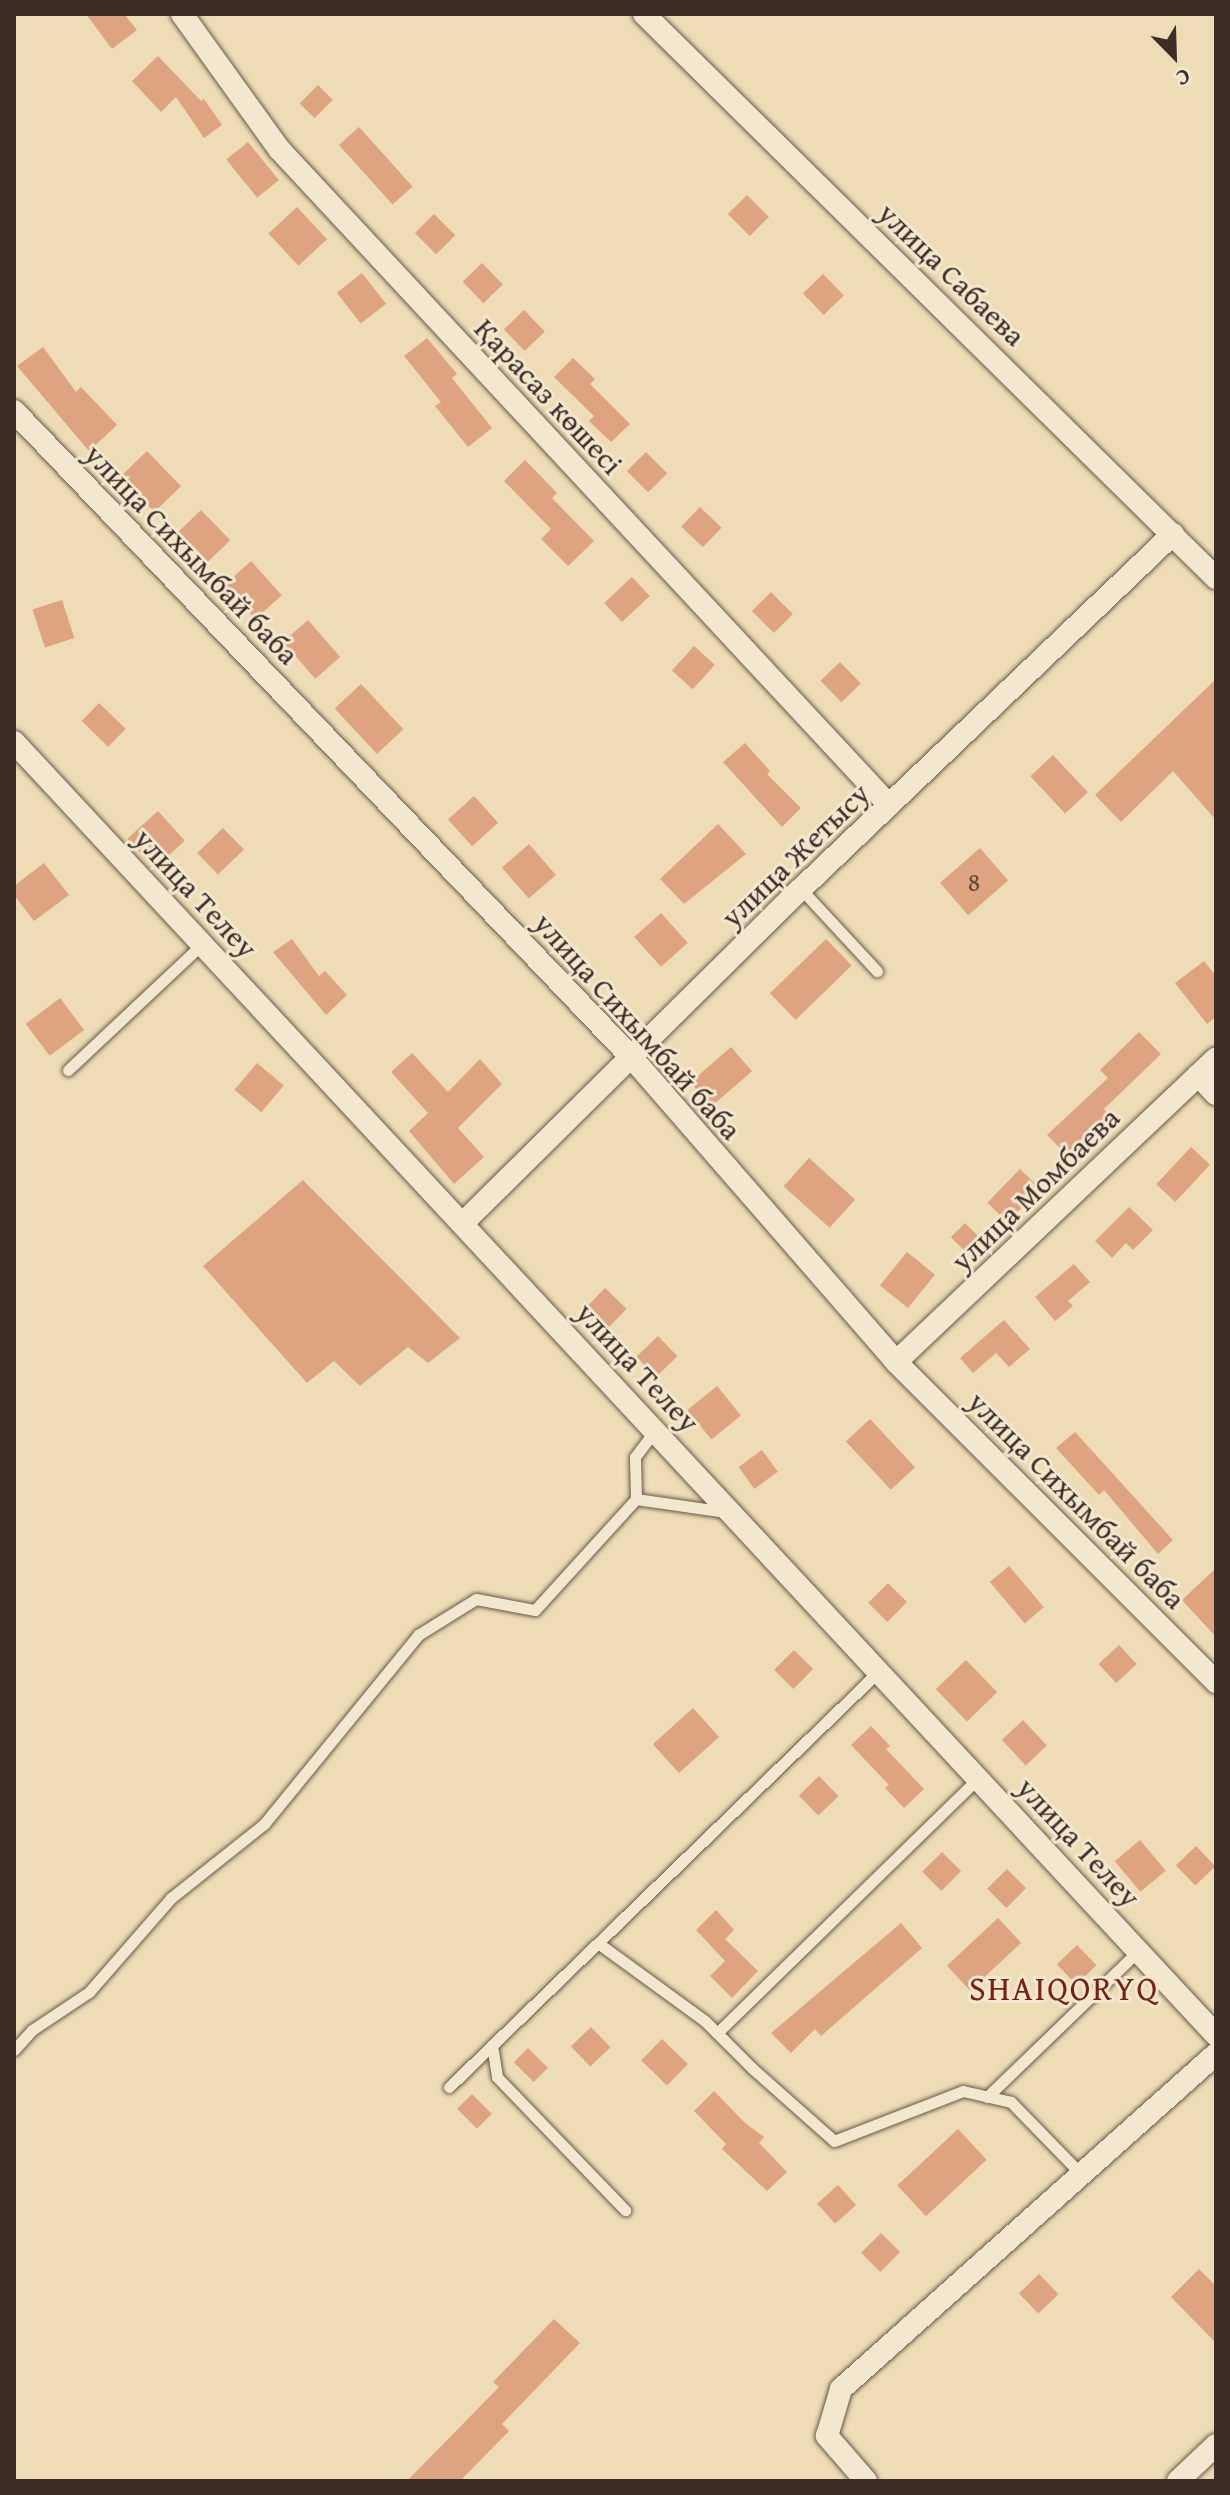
<!DOCTYPE html>
<html>
<head>
<meta charset="utf-8">
<style>
	body { margin:0 }
	#map { position:relative; width:1230px; height:2495px; overflow:hidden; background:#eddcb5; font-family:"Gentium Book Plus",serif }
	div>[style] { position:absolute }
	[style*='--x'] { left:calc(var(--x)*1px); top:calc(var(--y)*1px); width:calc(var(--w)*1px); rotate:calc(var(--a)*1deg) }
	.building>* { inset:0; background:#dea380; transform-origin:0 0 }
	.roads { filter:drop-shadow(0 0 2px #68594a) drop-shadow(0 0 2px #68594a) }
	.lane>* { height:11px; margin:-5.5px; padding:0 5.5px; transform-origin:5.5px; border-radius:5.5px; background:#f3e8cf }
	.street>* { height:22px; margin:-11px; padding:0 11px; transform-origin:11px; border-radius:11px; background:#f3e8cf }
	span { translate:-50% -50%; white-space:nowrap; text-align:center; line-height:1.15; -webkit-text-stroke:6px #f3e8cf; paint-order:stroke }
	.number-label { font-size:26px; color:#644a3d }
	.number-label span { -webkit-text-stroke-width:0 }
	.street-label { font-size:30px; color:#3c2d27 }
	.quarter-label { font-size:34px; color:#7a1f14; letter-spacing:2px }
	.frame { position:absolute; inset:0; border:16px solid #3c2d27; pointer-events:none }
	.north { position:absolute; left:1134px; top:16px; width:80px; height:80px; -webkit-text-stroke:6px #f3e8cf; paint-order:stroke; rotate:157deg; font-size:22px; font-weight:700; line-height:32px; text-align:center; color:#3c2d27 }
	.north::after { content:''; display:block; margin:auto; width:28px; height:36px; background:#3c2d27; clip-path:polygon(50% 0,100% 100%,50% 72%,0 100%) }
</style>
</head>
<body>
<div id="map">
	<div class="building">
		<i style="clip-path:polygon(86px 14px,124px 14px,137px 30px,112px 49px)"></i>
		<i style="clip-path:polygon(158px 56px,201px 101px,204px 99px,222px 125px,204px 138px,176px 97px,161px 112px,132px 81px)"></i>
		<i style="left:318px;top:85px;width:21px;height:26px;rotate:45deg"></i>
		<i style="left:359px;top:127px;width:80px;height:27px;rotate:48deg"></i>
		<i style="left:248px;top:142px;width:49px;height:28px;rotate:51deg"></i>
		<i style="left:747px;top:195px;width:31px;height:27px;rotate:45deg"></i>
		<i style="left:297px;top:207px;width:44px;height:39px;rotate:47deg"></i>
		<i style="left:434px;top:214px;width:30px;height:27px;rotate:45deg"></i>
		<i style="left:482px;top:263px;width:30px;height:27px;rotate:46deg"></i>
		<i style="left:362px;top:273px;width:39px;height:32px;rotate:52deg"></i>
		<i style="left:823px;top:274px;width:30px;height:28px;rotate:46deg"></i>
		<i style="left:524px;top:310px;width:30px;height:28px;rotate:46deg"></i>
		<i style="clip-path:polygon(427px 338px,457px 374px,452px 378px,492px 428px,468px 447px,435px 406px,441px 402px,404px 356px)"></i>
		<i style="clip-path:polygon(43px 347px,76px 392px,81px 387px,117px 425px,89px 451px,17px 366px)"></i>
		<i style="clip-path:polygon(573px 358px,595px 379px,590px 384px,630px 424px,611px 442px,589px 421px,594px 416px,554px 377px)"></i>
		<i style="left:147px;top:451px;width:49px;height:37px;rotate:46deg"></i>
		<i style="left:646px;top:452px;width:30px;height:27px;rotate:45deg"></i>
		<i style="clip-path:polygon(525px 460px,557px 493px,552px 498px,594px 541px,568px 566px,541px 539px,551px 529px,504px 481px)"></i>
		<i style="left:700px;top:507px;width:30px;height:27px;rotate:44deg"></i>
		<i style="left:201px;top:510px;width:42px;height:31px;rotate:46deg"></i>
		<i style="left:251px;top:561px;width:46px;height:36px;rotate:48deg"></i>
		<i style="left:632px;top:577px;width:26px;height:38px;rotate:47deg"></i>
		<i style="left:771px;top:592px;width:31px;height:27px;rotate:45deg"></i>
		<i style="left:62px;top:600px;width:40px;height:31px;rotate:72deg"></i>
		<i style="left:308px;top:620px;width:49px;height:33px;rotate:49deg"></i>
		<i style="left:694px;top:646px;width:28px;height:33px;rotate:42deg"></i>
		<i style="left:840px;top:662px;width:30px;height:27px;rotate:46deg"></i>
		<i style="clip-path:polygon(1216px 679px,1216px 820px,1173px 771px,1121px 822px,1095px 795px)"></i>
		<i style="left:361px;top:684px;width:62px;height:36px;rotate:47deg"></i>
		<i style="left:99px;top:703px;width:37px;height:25px;rotate:44deg"></i>
		<i style="clip-path:polygon(745px 743px,770px 771px,767px 774px,801px 808px,782px 827px,723px 762px)"></i>
		<i style="left:1053px;top:755px;width:51px;height:31px;rotate:47deg"></i>
		<i style="left:474px;top:796px;width:36px;height:35px;rotate:48deg"></i>
		<i style="left:158px;top:811px;width:40px;height:41px;rotate:48deg"></i>
		<i style="clip-path:polygon(718px 824px,746px 854px,684px 904px,660px 879px)"></i>
		<i style="left:223px;top:828px;width:30px;height:36px;rotate:46deg"></i>
		<i style="left:529px;top:844px;width:41px;height:36px;rotate:49deg"></i>
		<i style="left:980px;top:848px;width:43px;height:53px;rotate:49deg"></i>
		<i style="clip-path:polygon(44px 863px,69px 895px,34px 921px,14px 895px,14px 886px)"></i>
		<i style="left:661px;top:913px;width:40px;height:36px;rotate:48deg"></i>
		<i style="clip-path:polygon(292px 939px,319px 976px,325px 971px,347px 995px,326px 1015px,273px 952px)"></i>
		<i style="left:826px;top:939px;width:37px;height:78px;rotate:46deg"></i>
		<i style="clip-path:polygon(1204px 961px,1216px 976px,1216px 1017px,1207px 1024px,1175px 983px)"></i>
		<i style="left:60px;top:998px;width:40px;height:43px;rotate:53deg"></i>
		<i style="clip-path:polygon(1139px 1032px,1161px 1054px,1104px 1109px,1108px 1114px,1066px 1154px,1047px 1135px,1108px 1078px,1100px 1070px)"></i>
		<i style="left:731px;top:1047px;width:32px;height:54px;rotate:49deg"></i>
		<i style="clip-path:polygon(412px 1053px,448px 1092px,480px 1059px,502px 1084px,458px 1128px,484px 1157px,454px 1184px,409px 1131px,428px 1113px,391px 1072px)"></i>
		<i style="left:257px;top:1063px;width:35px;height:35px;rotate:40deg"></i>
		<i style="left:1191px;top:1147px;width:26px;height:51px;rotate:43deg"></i>
		<i style="left:809px;top:1158px;width:62px;height:38px;rotate:42deg"></i>
		<i style="left:1020px;top:1169px;width:28px;height:47px;rotate:44deg"></i>
		<i style="clip-path:polygon(303px 1180px,460px 1338px,428px 1363px,408px 1347px,360px 1386px,334px 1361px,307px 1383px,203px 1266px)"></i>
		<i style="clip-path:polygon(1129px 1207px,1153px 1230px,1133px 1250px,1126px 1243px,1112px 1258px,1095px 1241px)"></i>
		<i style="left:965px;top:1223px;width:24px;height:20px;rotate:45deg"></i>
		<i style="left:907px;top:1252px;width:36px;height:43px;rotate:39deg"></i>
		<i style="clip-path:polygon(1074px 1264px,1090px 1282px,1068px 1301px,1073px 1306px,1055px 1321px,1035px 1297px)"></i>
		<i style="left:605px;top:1288px;width:30px;height:30px;rotate:44deg"></i>
		<i style="clip-path:polygon(1004px 1320px,1030px 1349px,1009px 1367px,996px 1353px,973px 1373px,960px 1358px)"></i>
		<i style="left:658px;top:1336px;width:28px;height:30px;rotate:46deg"></i>
		<i style="left:717px;top:1386px;width:38px;height:38px;rotate:51deg"></i>
		<i style="left:870px;top:1419px;width:66px;height:33px;rotate:47deg"></i>
		<i style="clip-path:polygon(1075px 1432px,1173px 1540px,1158px 1554px,1104px 1490px,1099px 1495px,1056px 1448px)"></i>
		<i style="left:762px;top:1450px;width:27px;height:29px;rotate:54deg"></i>
		<i style="left:1009px;top:1566px;width:54px;height:25px;rotate:50deg"></i>
		<i style="clip-path:polygon(1216px 1568px,1216px 1637px,1182px 1600px)"></i>
		<i style="left:888px;top:1583px;width:27px;height:28px;rotate:45deg"></i>
		<i style="left:1119px;top:1645px;width:26px;height:28px;rotate:47deg"></i>
		<i style="left:794px;top:1650px;width:27px;height:28px;rotate:45deg"></i>
		<i style="left:966px;top:1660px;width:45px;height:42px;rotate:46deg"></i>
		<i style="left:693px;top:1708px;width:39px;height:54px;rotate:48deg"></i>
		<i style="left:1023px;top:1720px;width:35px;height:29px;rotate:47deg"></i>
		<i style="clip-path:polygon(871px 1726px,890px 1746px,886px 1749px,924px 1789px,904px 1808px,885px 1788px,889px 1785px,851px 1745px)"></i>
		<i style="left:819px;top:1776px;width:28px;height:28px;rotate:46deg"></i>
		<i style="left:1140px;top:1840px;width:40px;height:33px;rotate:50deg"></i>
		<i style="left:1196px;top:1846px;width:28px;height:28px;rotate:46deg"></i>
		<i style="left:942px;top:1852px;width:27px;height:28px;rotate:45deg"></i>
		<i style="left:1007px;top:1869px;width:27px;height:28px;rotate:45deg"></i>
		<i style="clip-path:polygon(716px 1910px,734px 1930px,725px 1939px,758px 1971px,732px 1998px,710px 1976px,725px 1961px,696px 1930px)"></i>
		<i style="left:998px;top:1918px;width:34px;height:70px;rotate:47deg"></i>
		<i style="clip-path:polygon(901px 1923px,922px 1948px,821px 2036px,815px 2029px,791px 2053px,771px 2033px)"></i>
		<i style="left:1077px;top:1945px;width:28px;height:28px;rotate:46deg"></i>
		<i style="left:591px;top:2027px;width:28px;height:28px;rotate:46deg"></i>
		<i style="left:662px;top:2039px;width:36px;height:30px;rotate:44deg"></i>
		<i style="left:528px;top:2048px;width:28px;height:20px;rotate:45deg"></i>
		<i style="clip-path:polygon(714px 2091px,745px 2123px,764px 2137px,759px 2143px,787px 2172px,767px 2191px,722px 2149px,726px 2144px,694px 2111px)"></i>
		<i style="left:472px;top:2094px;width:28px;height:21px;rotate:45deg"></i>
		<i style="left:958px;top:2129px;width:42px;height:83px;rotate:47deg"></i>
		<i style="left:838px;top:2185px;width:27px;height:28px;rotate:48deg"></i>
		<i style="left:881px;top:2233px;width:27px;height:28px;rotate:45deg"></i>
		<i style="clip-path:polygon(1199px 2269px,1216px 2286px,1216px 2343px,1171px 2297px)"></i>
		<i style="left:1039px;top:2274px;width:28px;height:28px;rotate:46deg"></i>
		<i style="clip-path:polygon(554px 2319px,580px 2343px,502px 2424px,509px 2431px,460px 2481px,407px 2481px,499px 2387px,493px 2382px)"></i>
	</div>
	<div class="roads">
		<div class="lane">
			<i style="--x:801;--y:889;--w:112;--a:47.2"></i>
			<i style="--x:68;--y:1070;--w:184;--a:-43.2"></i>
			<i style="--x:636;--y:1499;--w:42;--a:-91.4"></i>
			<i style="--x:635;--y:1457;--w:34;--a:-53"></i>
			<i style="--x:598;--y:1943;--w:132;--a:36.1"></i>
			<i style="--x:705;--y:2021;--w:68;--a:45"></i>
			<i style="--x:753;--y:2069;--w:108;--a:41.6"></i>
			<i style="--x:834;--y:2141;--w:138;--a:-21.2"></i>
			<i style="--x:963;--y:2091;--w:49;--a:12.9"></i>
			<i style="--x:1011;--y:2102;--w:100;--a:45.8"></i>
			<i style="--x:717;--y:2033;--w:365;--a:-44.3"></i>
			<i style="--x:492;--y:2045;--w:32;--a:81"></i>
			<i style="--x:497;--y:2077;--w:185;--a:46.1"></i>
			<i style="--x:14;--y:2050;--w:27;--a:-48"></i>
			<i style="--x:32;--y:2030;--w:69;--a:-33.7"></i>
			<i style="--x:89;--y:1992;--w:125;--a:-48.9"></i>
			<i style="--x:171;--y:1898;--w:119;--a:-38.5"></i>
			<i style="--x:264;--y:1824;--w:244;--a:-50.8"></i>
			<i style="--x:418;--y:1635;--w:68;--a:-31.8"></i>
			<i style="--x:476;--y:1599;--w:60;--a:10.6"></i>
			<i style="--x:535;--y:1610;--w:150;--a:-47.7"></i>
			<i style="--x:636;--y:1499;--w:91;--a:8.2"></i>
			<i style="--x:449;--y:2087;--w:598;--a:-44.05"></i>
			<i style="--x:987;--y:2097;--w:210;--a:-44"></i>
		</div>
		<div class="street">
			<i style="--x:182;--y:14;--w:166;--a:54.3"></i>
			<i style="--x:279;--y:149;--w:896;--a:47.08"></i>
			<i style="--x:644;--y:14;--w:803;--a:44.6"></i>
			<i style="--x:14;--y:411;--w:896;--a:46.31"></i>
			<i style="--x:633;--y:1059;--w:401;--a:49"></i>
			<i style="--x:896;--y:1362;--w:453;--a:45"></i>
			<i style="--x:14;--y:742;--w:1765;--a:47.09"></i>
			<i style="--x:1198;--y:1075;--w:26;--a:47"></i>
			<i style="--x:463;--y:1223;--w:475;--a:-44.7"></i>
			<i style="--x:801;--y:889;--w:514;--a:-43.66"></i>
			<i style="--x:896;--y:1362;--w:441;--a:-43.5"></i>
			<i style="--x:866;--y:2481;--w:60;--a:-130.9"></i>
			<i style="--x:827;--y:2436;--w:49;--a:-73.4"></i>
			<i style="--x:841;--y:2389;--w:503;--a:-41.78"></i>
			<i style="--x:1178;--y:2481;--w:52;--a:-43.5"></i>
		</div>
	</div>
	<div class="number-label">
		<span style="left:974px;top:882px">8</span>
	</div>
	<div class="street-label">
		<span style="left:952px;top:274px;rotate:44deg">улица Сабаева</span>
		<span style="left:549px;top:396px;rotate:47deg">Қарасаз көшесі</span>
		<span style="left:192px;top:554px;rotate:46deg">улица Сихымбай баба</span>
		<span style="left:795px;top:855px;rotate:-44deg">улица Жетысу</span>
		<span style="left:196px;top:893px;rotate:47deg">улица Телеу</span>
		<span style="left:638px;top:1026px;rotate:48deg">улица Сихымбай баба</span>
		<span style="left:1035px;top:1189px;rotate:-44deg">улица Момбаева</span>
		<span style="left:638px;top:1367px;rotate:47deg">улица Телеу</span>
		<span style="left:1077px;top:1500px;rotate:45deg">улица Сихымбай баба</span>
		<span style="left:1079px;top:1842px;rotate:47deg">улица Телеу</span>
	</div>
	<div class="quarter-label">
		<span style="left:1064px;top:1988px">SHAIQORYQ</span>
	</div>
	<div class="frame"></div>
	<div class="north">С</div>
</div>
</body>
</html>
